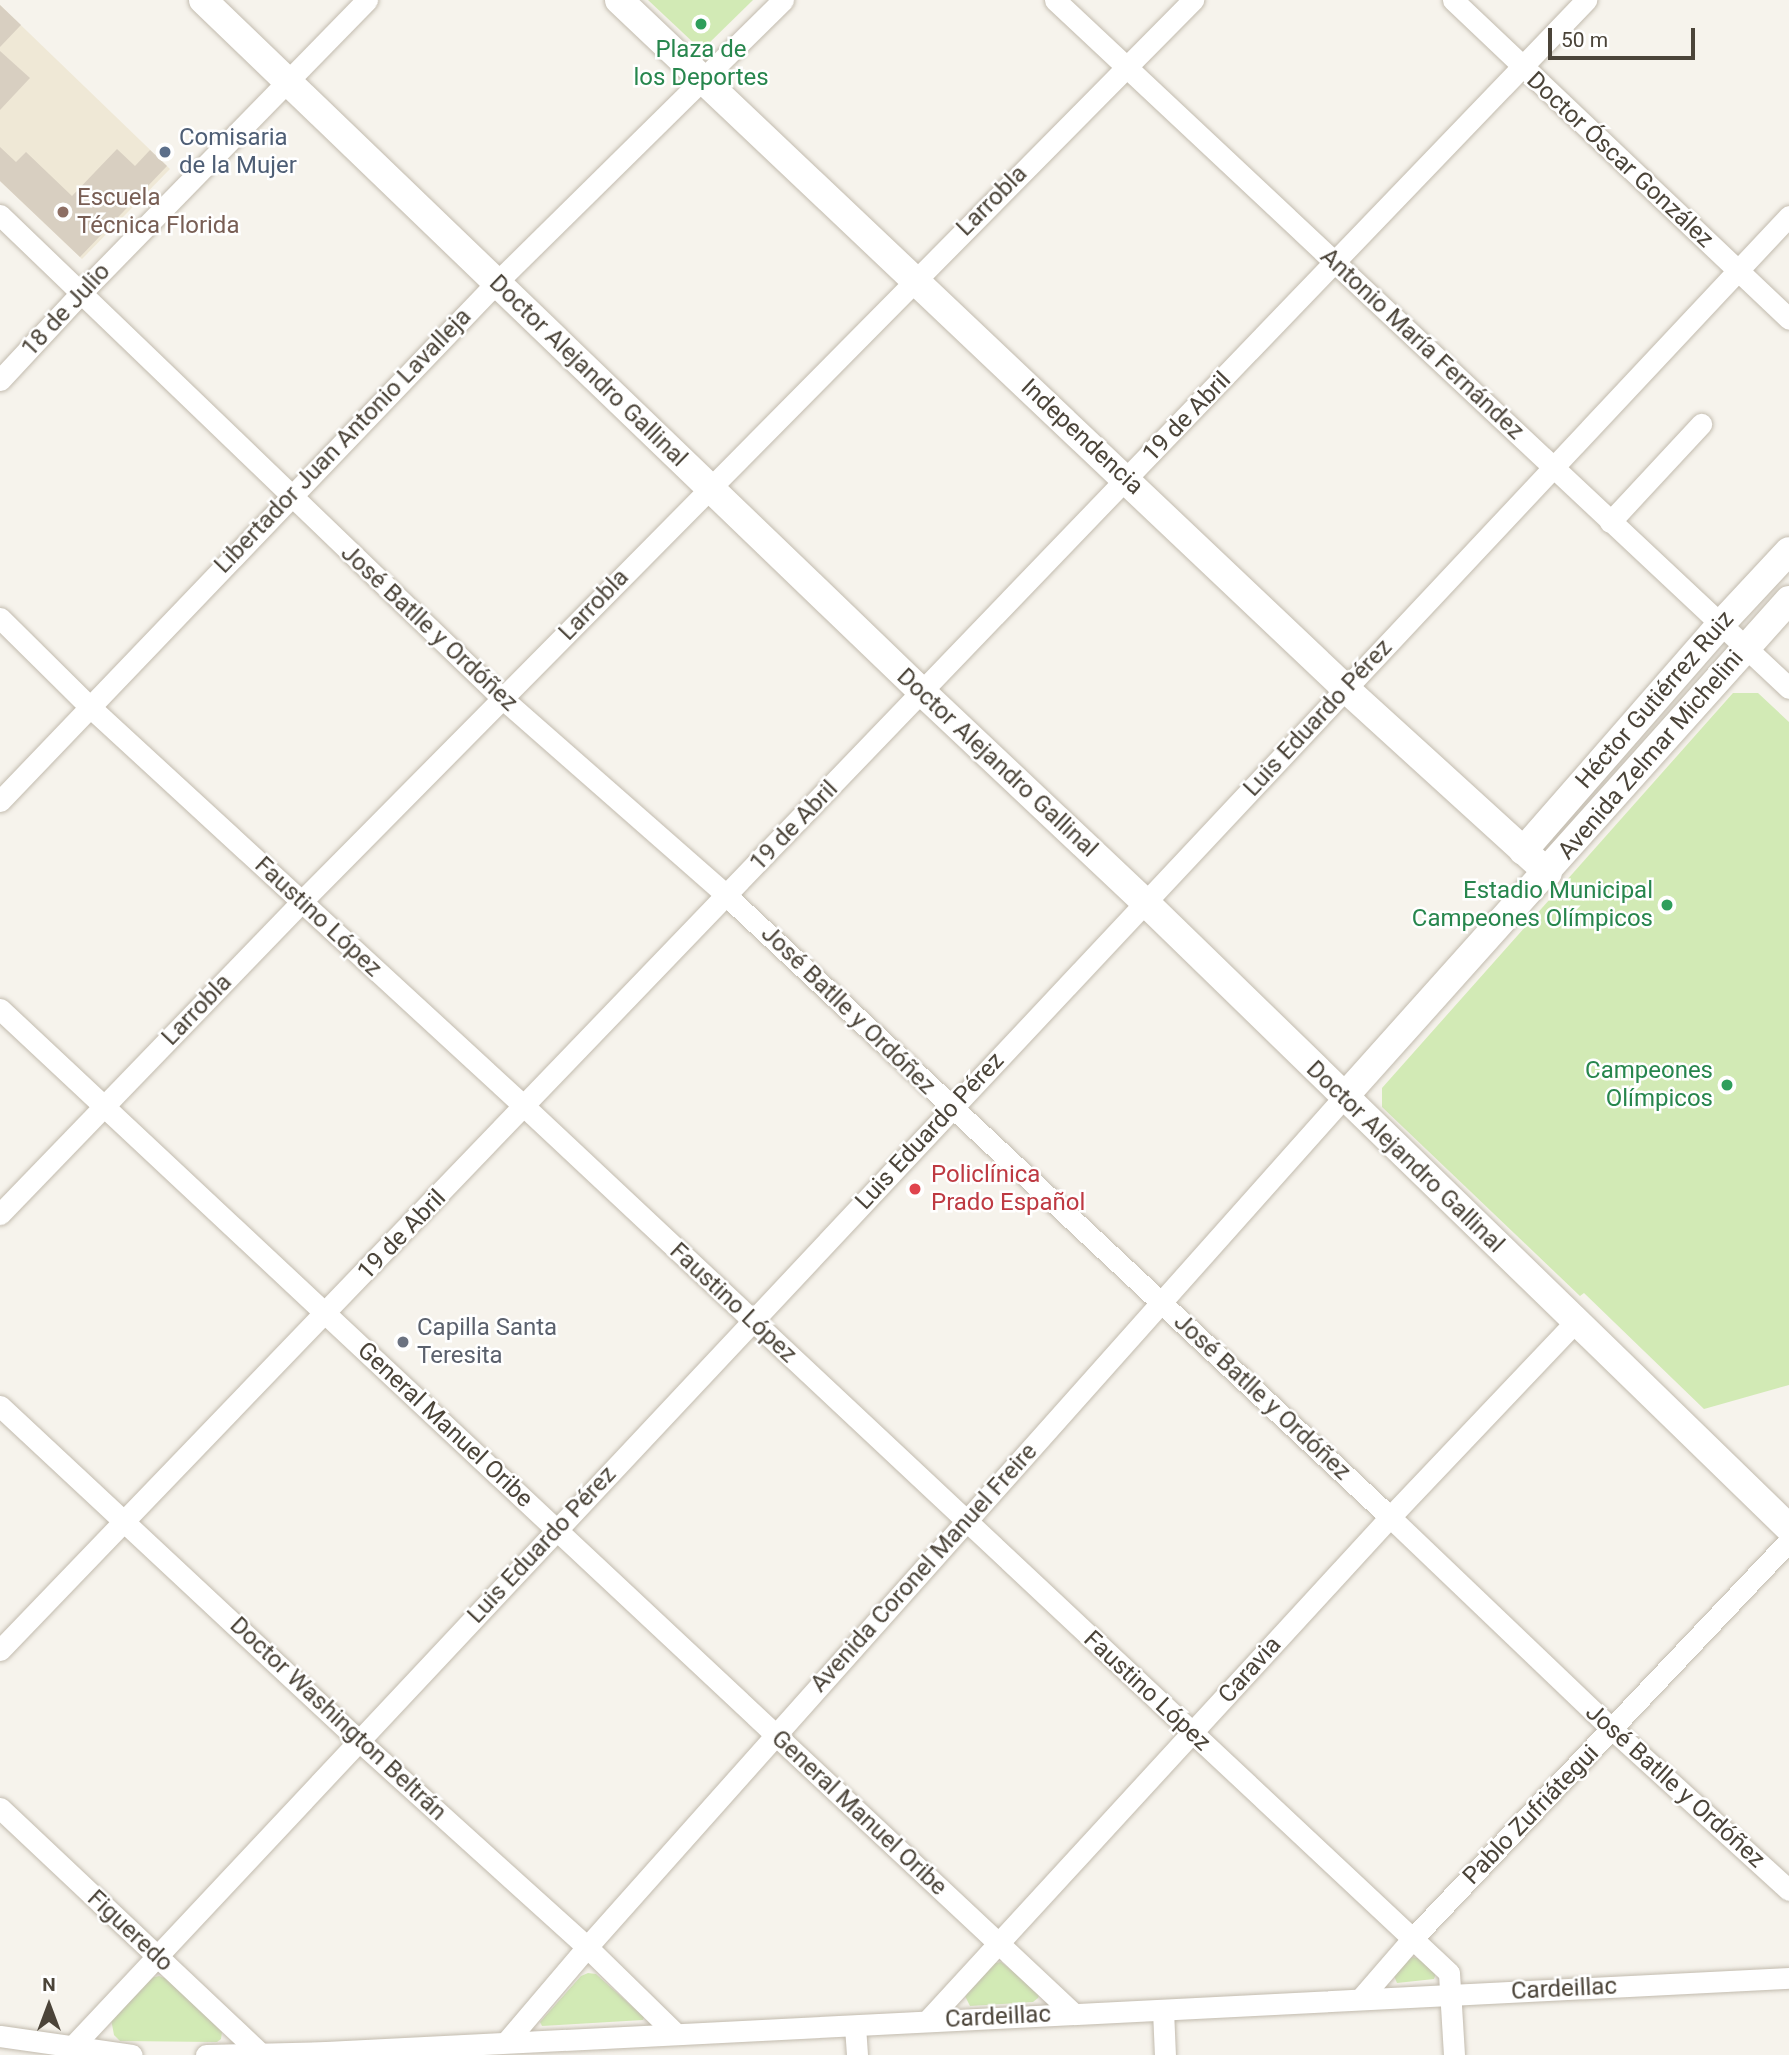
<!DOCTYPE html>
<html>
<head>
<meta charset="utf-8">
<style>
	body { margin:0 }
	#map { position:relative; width:1789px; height:2055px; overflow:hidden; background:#f6f3ec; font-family:Roboto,sans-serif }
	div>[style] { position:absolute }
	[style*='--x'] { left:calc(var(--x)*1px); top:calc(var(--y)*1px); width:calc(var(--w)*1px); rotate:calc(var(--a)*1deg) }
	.education>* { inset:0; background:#efe8d6 }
	.green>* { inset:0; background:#d2eab5 }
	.building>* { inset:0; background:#d8cfc1 }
	.roads { filter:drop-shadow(0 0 2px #c2bbae) drop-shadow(0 0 2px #c2bbae) }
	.minor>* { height:21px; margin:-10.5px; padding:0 10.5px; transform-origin:10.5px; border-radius:10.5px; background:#fff }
	.tertiary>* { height:28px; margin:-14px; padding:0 14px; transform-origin:14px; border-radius:14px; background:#fff }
	.dots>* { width:19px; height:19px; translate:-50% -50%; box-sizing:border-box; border:4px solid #fff; border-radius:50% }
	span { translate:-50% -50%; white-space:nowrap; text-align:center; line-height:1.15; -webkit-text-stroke:5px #fff; paint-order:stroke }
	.leisure-label { font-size:24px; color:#27864d }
	.right { translate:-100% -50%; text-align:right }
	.service-label { font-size:24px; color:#4e5e75 }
	.left { translate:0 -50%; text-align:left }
	.street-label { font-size:24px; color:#4b4439 }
	.education-label { font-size:24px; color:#785e54 }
	.health-label { font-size:24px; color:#be3a42 }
	.worship-label { font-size:24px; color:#5b616d }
	.north { position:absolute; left:14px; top:1971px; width:70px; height:70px; -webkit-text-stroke:5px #fff; paint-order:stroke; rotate:0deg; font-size:19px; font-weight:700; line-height:28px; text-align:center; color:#4b4439 }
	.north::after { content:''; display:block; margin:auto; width:24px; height:32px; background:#4b4439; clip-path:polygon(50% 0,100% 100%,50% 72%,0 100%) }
	.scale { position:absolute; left:1548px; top:28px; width:147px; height:32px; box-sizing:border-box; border:4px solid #4b4439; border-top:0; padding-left:9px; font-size:21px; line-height:24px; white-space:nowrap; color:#4b4439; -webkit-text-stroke:5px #fff; paint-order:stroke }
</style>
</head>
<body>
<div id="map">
	<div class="education">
		<i style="clip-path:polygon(0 5px,170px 169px,82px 259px,0 181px)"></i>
	</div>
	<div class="green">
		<i style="clip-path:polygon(648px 0,753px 0,705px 47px,698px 47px)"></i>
		<i style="clip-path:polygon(1758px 693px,1789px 722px,1789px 1385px,1704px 1409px,1584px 1293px,1580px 1296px,1382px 1107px,1382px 1088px,1733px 693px)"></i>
		<i style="clip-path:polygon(1411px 1957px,1418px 1958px,1436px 1973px,1434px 1979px,1397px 1983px,1394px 1976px)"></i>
		<i style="clip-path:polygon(1001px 1962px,1040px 1993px,1038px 1998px,1033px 2002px,970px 2006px,965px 1996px,995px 1963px)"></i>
		<i style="clip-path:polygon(588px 1973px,596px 1974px,644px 2017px,643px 2020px,542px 2026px,540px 2022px,581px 1976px)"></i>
		<i style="clip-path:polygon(159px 1976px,167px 1979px,222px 2032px,221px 2039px,217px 2042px,120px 2041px,114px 2035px,111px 2019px,146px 1979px)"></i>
	</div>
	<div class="building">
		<i style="clip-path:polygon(0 5px,21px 25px,0 47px)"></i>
		<i style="clip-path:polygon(0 51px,30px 78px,0 110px)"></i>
		<i style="clip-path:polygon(0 147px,16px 162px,26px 152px,72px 196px,117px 149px,135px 166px,150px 150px,167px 166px,80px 257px,0 181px)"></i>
	</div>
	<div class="roads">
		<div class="minor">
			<i style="--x:1055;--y:0;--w:1006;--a:43.15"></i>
			<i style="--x:1453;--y:0;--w:463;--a:43.5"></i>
			<i style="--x:0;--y:215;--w:697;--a:43.89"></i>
			<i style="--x:502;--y:698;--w:300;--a:41.3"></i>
			<i style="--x:727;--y:896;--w:908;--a:43.13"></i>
			<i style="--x:1390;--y:1517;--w:307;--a:43.7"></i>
			<i style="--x:1612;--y:1729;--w:239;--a:42.3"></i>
			<i style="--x:0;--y:380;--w:117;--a:-47.1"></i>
			<i style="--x:80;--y:294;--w:411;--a:-45.7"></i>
			<i style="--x:1610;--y:522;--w:134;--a:-47.1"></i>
			<i style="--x:0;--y:618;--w:125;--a:44.7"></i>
			<i style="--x:89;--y:706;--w:592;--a:42.61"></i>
			<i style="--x:525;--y:1107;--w:1266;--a:43.14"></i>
			<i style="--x:1449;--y:1973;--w:82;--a:86.5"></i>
			<i style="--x:0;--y:801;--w:717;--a:-46.24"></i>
			<i style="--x:496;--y:283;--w:403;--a:-44.6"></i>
			<i style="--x:0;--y:1009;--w:1471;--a:43.1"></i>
			<i style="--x:0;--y:1214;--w:434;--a:-46"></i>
			<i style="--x:301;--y:902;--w:1269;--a:-45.32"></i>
			<i style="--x:0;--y:1406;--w:490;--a:43"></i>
			<i style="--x:358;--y:1740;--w:309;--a:42.1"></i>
			<i style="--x:587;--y:1947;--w:123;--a:44.3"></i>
			<i style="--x:0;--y:1650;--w:2289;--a:-46.13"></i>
			<i style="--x:0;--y:1808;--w:357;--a:43.3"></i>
			<i style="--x:1361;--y:1998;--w:79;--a:-49.1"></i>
			<i style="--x:1413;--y:1938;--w:547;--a:-46.56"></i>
			<i style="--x:1163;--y:2010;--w:45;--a:87.5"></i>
			<i style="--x:927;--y:2021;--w:684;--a:-47.43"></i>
			<i style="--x:1390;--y:1517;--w:269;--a:-46.5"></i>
			<i style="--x:855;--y:2026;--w:29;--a:86"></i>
			<i style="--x:0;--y:2036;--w:133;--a:8.2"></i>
			<i style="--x:507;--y:2041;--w:123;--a:-49.6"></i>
			<i style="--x:587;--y:1947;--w:1138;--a:-48.31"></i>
			<i style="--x:72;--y:2047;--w:2510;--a:-46.84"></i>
			<i style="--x:206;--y:2055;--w:120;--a:-1.4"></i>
			<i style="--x:326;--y:2052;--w:1465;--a:-2.9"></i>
		</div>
		<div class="tertiary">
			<i style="--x:203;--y:0;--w:998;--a:43.9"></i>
			<i style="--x:922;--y:692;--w:306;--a:43.3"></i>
			<i style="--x:1145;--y:902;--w:898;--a:44.19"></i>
			<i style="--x:619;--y:0;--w:1002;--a:43.46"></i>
			<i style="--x:1346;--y:689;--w:273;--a:42.3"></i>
			<i style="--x:1523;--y:851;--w:300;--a:-48.9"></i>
			<i style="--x:1720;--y:625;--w:101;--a:-47"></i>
			<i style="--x:1344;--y:1097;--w:667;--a:-48.16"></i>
		</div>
	</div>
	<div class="dots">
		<i style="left:701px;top:24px;background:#2e9e5b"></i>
		<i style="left:165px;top:152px;background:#5c6f8a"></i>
		<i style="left:63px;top:212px;background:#8d6e63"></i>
		<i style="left:1667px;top:905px;background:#2e9e5b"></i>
		<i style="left:1727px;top:1085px;background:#2e9e5b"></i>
		<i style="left:915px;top:1189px;background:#e0444e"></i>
		<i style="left:403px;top:1342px;background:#6b7280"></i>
	</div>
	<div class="leisure-label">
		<span style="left:701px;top:64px">Plaza de<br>los Deportes</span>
		<span class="right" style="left:1653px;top:905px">Estadio Municipal<br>Campeones Olímpicos</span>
		<span class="right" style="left:1713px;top:1085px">Campeones<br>Olímpicos</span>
	</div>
	<div class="service-label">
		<span class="left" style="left:179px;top:152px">Comisaria<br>de la Mujer</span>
	</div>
	<div class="street-label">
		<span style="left:1620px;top:160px;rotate:43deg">Doctor Óscar González</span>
		<span style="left:992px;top:201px;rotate:-45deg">Larrobla</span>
		<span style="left:66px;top:310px;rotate:-47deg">18 de Julio</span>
		<span style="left:1422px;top:344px;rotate:43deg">Antonio María Fernández</span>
		<span style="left:588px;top:371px;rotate:44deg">Doctor Alejandro Gallinal</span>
		<span style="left:1187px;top:417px;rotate:-46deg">19 de Abril</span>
		<span style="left:1082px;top:437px;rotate:43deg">Independencia</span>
		<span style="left:343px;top:441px;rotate:-46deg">Libertador Juan Antonio Lavalleja</span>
		<span style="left:594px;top:605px;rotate:-46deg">Larrobla</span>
		<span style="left:429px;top:628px;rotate:43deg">José Batlle y Ordóñez</span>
		<span style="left:1655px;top:700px;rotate:-49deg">Héctor Gutiérrez Ruiz</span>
		<span style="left:1318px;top:718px;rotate:-47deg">Luis Eduardo Pérez</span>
		<span style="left:1651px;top:755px;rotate:-49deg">Avenida Zelmar Michelini</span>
		<span style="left:997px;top:763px;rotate:43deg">Doctor Alejandro Gallinal</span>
		<span style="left:794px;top:826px;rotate:-46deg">19 de Abril</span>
		<span style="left:318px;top:917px;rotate:43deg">Faustino López</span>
		<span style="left:197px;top:1010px;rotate:-46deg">Larrobla</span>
		<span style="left:848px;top:1010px;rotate:44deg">José Batlle y Ordóñez</span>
		<span style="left:930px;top:1131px;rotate:-47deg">Luis Eduardo Pérez</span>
		<span style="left:1405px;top:1157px;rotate:44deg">Doctor Alejandro Gallinal</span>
		<span style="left:402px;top:1235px;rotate:-46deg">19 de Abril</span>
		<span style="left:733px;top:1303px;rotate:43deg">Faustino López</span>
		<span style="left:1262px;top:1397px;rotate:43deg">José Batlle y Ordóñez</span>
		<span style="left:445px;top:1425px;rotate:43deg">General Manuel Oribe</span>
		<span style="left:542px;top:1545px;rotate:-47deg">Luis Eduardo Pérez</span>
		<span style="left:924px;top:1568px;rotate:-48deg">Avenida Coronel Manuel Freire</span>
		<span style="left:1250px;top:1670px;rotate:-48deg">Caravia</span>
		<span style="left:1147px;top:1691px;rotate:43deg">Faustino López</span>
		<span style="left:338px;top:1719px;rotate:43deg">Doctor Washington Beltrán</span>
		<span style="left:1675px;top:1786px;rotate:42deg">José Batlle y Ordóñez</span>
		<span style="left:859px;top:1813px;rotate:43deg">General Manuel Oribe</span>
		<span style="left:1531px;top:1815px;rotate:-46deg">Pablo Zufriátegui</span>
		<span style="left:130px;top:1931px;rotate:43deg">Figueredo</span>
		<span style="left:1564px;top:1989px;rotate:-3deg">Cardeillac</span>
		<span style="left:998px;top:2017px;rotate:-3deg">Cardeillac</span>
	</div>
	<div class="education-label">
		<span class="left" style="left:77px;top:212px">Escuela<br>Técnica Florida</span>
	</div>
	<div class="health-label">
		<span class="left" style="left:931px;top:1189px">Policlínica<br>Prado Español</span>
	</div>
	<div class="worship-label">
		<span class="left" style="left:417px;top:1342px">Capilla Santa<br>Teresita</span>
	</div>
	<div class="north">N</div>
	<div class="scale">50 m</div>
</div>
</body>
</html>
